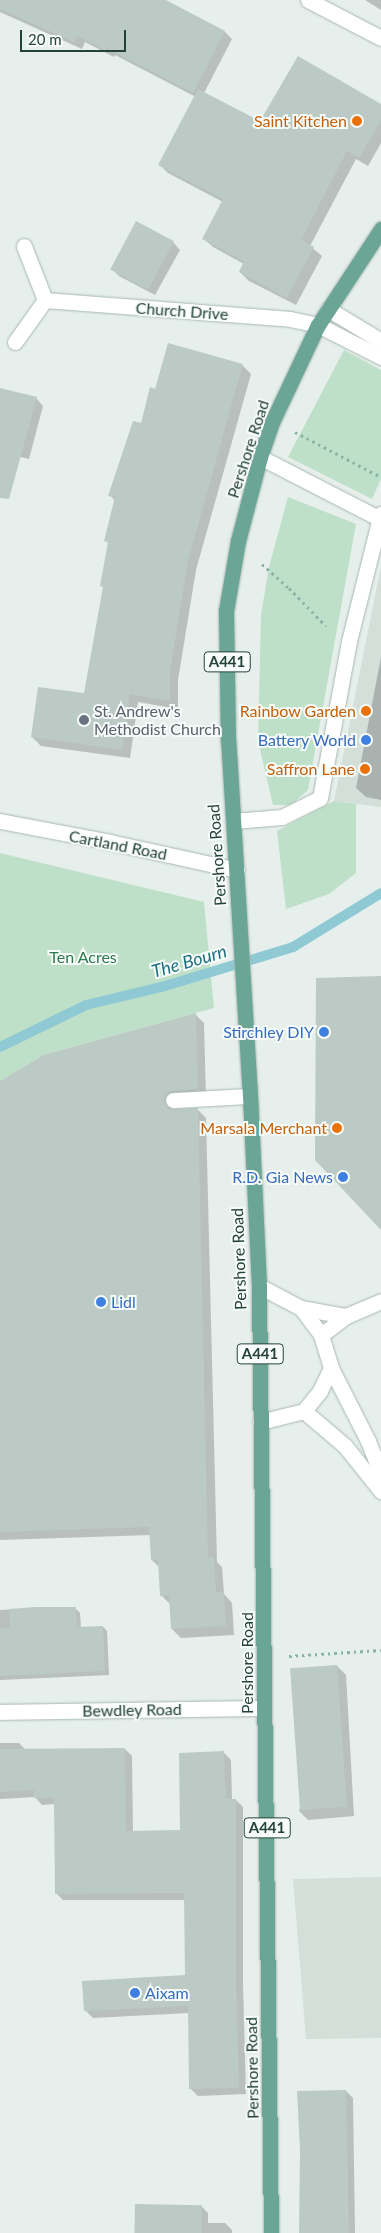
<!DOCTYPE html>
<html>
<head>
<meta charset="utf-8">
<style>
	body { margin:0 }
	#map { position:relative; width:381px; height:2233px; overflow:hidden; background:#e6efeb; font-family:Lato,sans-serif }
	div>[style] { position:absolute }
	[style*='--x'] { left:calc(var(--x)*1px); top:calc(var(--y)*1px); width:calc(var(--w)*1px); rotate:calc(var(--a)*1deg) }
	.built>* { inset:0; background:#d4dfda }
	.green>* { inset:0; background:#bfe0c8 }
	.shadow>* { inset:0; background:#0003 }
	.stream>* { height:10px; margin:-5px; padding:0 5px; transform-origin:5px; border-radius:5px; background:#8ec9d4 }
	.building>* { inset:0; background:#bbcac4; transform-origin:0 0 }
	.path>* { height:3px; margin-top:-1.5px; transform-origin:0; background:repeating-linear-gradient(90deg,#86b3a5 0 2.5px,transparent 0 6.5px) }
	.roads { filter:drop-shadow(0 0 1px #a8b8b2) drop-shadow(0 0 1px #a8b8b2) }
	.minor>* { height:15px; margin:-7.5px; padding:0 7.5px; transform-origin:7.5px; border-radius:7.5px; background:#fff }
	.major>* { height:15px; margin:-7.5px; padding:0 7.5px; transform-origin:7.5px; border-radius:7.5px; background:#6aa596 }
	.dots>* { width:14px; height:14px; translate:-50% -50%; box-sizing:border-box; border:2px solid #f7fbf9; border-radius:50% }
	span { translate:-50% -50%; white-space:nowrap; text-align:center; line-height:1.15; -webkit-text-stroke:4px #f7fbf9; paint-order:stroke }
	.shield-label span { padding:1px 4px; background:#f7fbf9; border:1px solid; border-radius:4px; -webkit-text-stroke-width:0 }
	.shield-label { font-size:15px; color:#24423a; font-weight:700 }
	.food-label { font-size:16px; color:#c56008 }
	.right { translate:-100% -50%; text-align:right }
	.street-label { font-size:16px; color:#24423a }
	.worship-label { font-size:16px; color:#5b616d }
	.left { translate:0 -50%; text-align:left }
	.shop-label { font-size:16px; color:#366cbe }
	.park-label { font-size:16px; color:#2d7a4b }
	.water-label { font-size:18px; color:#1c6f80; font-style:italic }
	.scale { position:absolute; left:20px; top:30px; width:106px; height:22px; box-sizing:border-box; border:2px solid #24423a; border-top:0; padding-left:6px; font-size:15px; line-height:18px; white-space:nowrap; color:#24423a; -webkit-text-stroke:4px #f7fbf9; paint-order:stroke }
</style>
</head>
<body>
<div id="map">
	<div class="built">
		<i style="clip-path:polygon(381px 566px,381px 807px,334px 801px)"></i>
		<i style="clip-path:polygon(381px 1877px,381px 2038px,306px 2039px,293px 1879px)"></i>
	</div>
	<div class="green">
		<i style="clip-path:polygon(344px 350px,381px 370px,381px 479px,372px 499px,288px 457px)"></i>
		<i style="clip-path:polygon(288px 497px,356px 524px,308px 790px,291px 805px,273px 805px,258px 741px,261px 615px,269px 567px)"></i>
		<i style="clip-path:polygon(334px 801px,356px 804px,356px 873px,329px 894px,286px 909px,277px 831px)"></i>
		<i style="clip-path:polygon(0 853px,204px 902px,214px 1008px,43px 1055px,0 1081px)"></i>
	</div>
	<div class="shadow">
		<i style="clip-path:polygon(0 0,163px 0,225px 32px,232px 39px,204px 93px,261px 123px,381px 105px,381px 143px,368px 166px,356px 159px,310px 246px,322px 256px,296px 305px,249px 281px,240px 272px,244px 264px,213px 247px,204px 239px,223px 202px,168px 173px,160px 165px,196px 97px,115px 55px,114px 57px,85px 42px,82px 49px,0 12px)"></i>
		<i style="clip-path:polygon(365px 0,381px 0,381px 10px)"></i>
		<i style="clip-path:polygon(173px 242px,180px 250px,155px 295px,119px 276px,112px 269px)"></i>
		<i style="clip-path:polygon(242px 365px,251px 374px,196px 570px,178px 680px,178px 709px,138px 702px,130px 758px,41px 746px,32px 737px,85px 694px,104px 588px,102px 586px,109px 544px,106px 541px,115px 501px,110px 495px,156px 390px)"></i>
		<i style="clip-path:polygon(0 389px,36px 398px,43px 406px,29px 459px,0 452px)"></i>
		<i style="clip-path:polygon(381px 657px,381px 800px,366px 797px,356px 788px)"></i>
		<i style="clip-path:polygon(196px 1015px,204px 1023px,206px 1098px,176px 1101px,172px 1110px,197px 1109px,206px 1118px,217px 1562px,222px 1567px,224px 1594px,232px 1603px,234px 1635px,181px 1638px,172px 1629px,170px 1604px,161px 1595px,159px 1567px,152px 1560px,151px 1535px,0 1540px,0 1083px)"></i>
		<i style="clip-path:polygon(36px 1608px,76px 1609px,80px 1613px,81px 1628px,103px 1627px,107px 1631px,109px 1675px,0 1680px,0 1610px)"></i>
		<i style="clip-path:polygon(337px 1666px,346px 1675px,354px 1816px,308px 1820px,299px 1811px)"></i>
		<i style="clip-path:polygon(0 1743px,19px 1743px,26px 1750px,125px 1749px,132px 1756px,133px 1832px,181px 1832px,223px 1752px,231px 1760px,232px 1800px,236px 1800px,243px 1807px,243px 1983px,246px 2094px,198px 2096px,191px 2089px,189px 2013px,93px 2018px,86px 2011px,186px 1977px,185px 1900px,63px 1900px,56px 1893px,55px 1804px,42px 1805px,35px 1797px,0 1799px)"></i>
		<i style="clip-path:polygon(346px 2091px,353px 2098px,355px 2233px,300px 2233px)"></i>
		<i style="clip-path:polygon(201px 2206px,208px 2213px,208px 2223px,225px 2223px,232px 2230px,232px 2233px,136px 2233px)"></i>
	</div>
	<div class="stream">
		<i style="--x:0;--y:1047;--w:96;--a:-26"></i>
		<i style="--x:86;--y:1005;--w:81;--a:-13.5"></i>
		<i style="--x:165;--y:986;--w:134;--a:-16.9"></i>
		<i style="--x:293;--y:947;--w:103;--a:-31.5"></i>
	</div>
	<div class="building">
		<i style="clip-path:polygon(0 0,166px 0,225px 31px,193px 93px,107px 48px,106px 51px,77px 36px,74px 42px,0 9px)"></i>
		<i style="clip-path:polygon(298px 56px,381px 104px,381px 120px,359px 158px,347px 151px,301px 240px,314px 247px,287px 298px,239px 272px,244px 261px,202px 239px,223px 199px,158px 165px,198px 89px,260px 121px)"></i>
		<i style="left:136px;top:221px;width:43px;height:55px;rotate:28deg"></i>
		<i style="clip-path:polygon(168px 343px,243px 364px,188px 561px,170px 671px,170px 701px,130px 694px,122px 750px,31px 737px,38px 687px,84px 693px,103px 587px,100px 586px,108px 542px,104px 541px,115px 497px,108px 496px,133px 421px,141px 423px,150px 387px,155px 389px)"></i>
		<i style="clip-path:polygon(0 388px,37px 397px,9px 499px,0 498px)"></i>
		<i style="clip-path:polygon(381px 976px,381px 1230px,315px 1160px,316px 978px)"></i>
		<i style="clip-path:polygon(196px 1013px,198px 1089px,172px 1091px,168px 1092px,164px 1100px,169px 1109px,198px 1108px,208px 1557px,214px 1557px,216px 1592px,224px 1592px,226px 1626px,171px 1629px,169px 1595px,160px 1596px,158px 1560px,151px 1560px,149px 1527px,0 1532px,0 1081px,43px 1055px)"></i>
		<i style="clip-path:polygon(36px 1607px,76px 1607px,77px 1627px,103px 1626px,105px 1671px,0 1676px,0 1628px,10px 1628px,9px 1609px)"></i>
		<i style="left:337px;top:1665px;width:142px;height:47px;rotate:86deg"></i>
		<i style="clip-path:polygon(125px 1748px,126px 1831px,180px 1830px,179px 1753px,224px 1751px,226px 1799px,236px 1799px,236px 1975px,239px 2088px,189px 2089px,188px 2006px,84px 2011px,82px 1981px,185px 1975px,184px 1893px,55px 1894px,54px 1798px,34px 1798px,34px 1790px,0 1792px,0 1749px)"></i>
		<i style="clip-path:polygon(346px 2090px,349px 2233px,299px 2233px,300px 2150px,297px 2091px)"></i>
		<i style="left:135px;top:2204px;width:67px;height:29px;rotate:1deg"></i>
	</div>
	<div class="path">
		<i style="--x:295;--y:432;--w:97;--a:27.6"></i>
		<i style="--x:262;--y:564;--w:36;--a:42"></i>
		<i style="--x:289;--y:588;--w:53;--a:45.8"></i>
		<i style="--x:289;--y:1656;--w:92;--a:-3.7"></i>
	</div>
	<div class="roads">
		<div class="minor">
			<i style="--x:308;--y:0;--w:82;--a:27.5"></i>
			<i style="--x:45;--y:300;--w:246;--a:4.4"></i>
			<i style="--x:290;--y:319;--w:29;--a:12"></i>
			<i style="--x:318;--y:325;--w:71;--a:26.9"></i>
			<i style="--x:328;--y:309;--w:62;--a:31.1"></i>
			<i style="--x:15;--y:342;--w:52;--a:-54.5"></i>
			<i style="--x:45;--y:300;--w:58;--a:-111.3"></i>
			<i style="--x:260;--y:457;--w:133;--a:27.3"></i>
			<i style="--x:0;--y:821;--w:112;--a:10.8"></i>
			<i style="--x:110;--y:842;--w:130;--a:12.4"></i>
			<i style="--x:233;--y:821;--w:49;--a:-4.7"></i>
			<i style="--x:282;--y:817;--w:42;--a:-26.6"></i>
			<i style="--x:320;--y:798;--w:160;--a:-79.5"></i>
			<i style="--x:349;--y:641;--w:131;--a:-75.9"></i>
			<i style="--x:173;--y:1100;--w:77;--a:-3"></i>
			<i style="--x:259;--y:1286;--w:47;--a:27.6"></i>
			<i style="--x:301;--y:1308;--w:34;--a:53"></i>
			<i style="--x:321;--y:1335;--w:34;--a:73"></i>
			<i style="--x:331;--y:1368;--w:25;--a:116"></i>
			<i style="--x:320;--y:1391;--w:26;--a:129"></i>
			<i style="--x:304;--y:1411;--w:45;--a:166"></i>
			<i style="--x:301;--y:1308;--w:46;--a:10.1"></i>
			<i style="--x:321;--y:1335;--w:31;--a:-37"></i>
			<i style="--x:346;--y:1316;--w:38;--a:-23"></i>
			<i style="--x:331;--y:1368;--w:82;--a:63.1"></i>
			<i style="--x:368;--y:1441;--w:35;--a:68"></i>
			<i style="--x:304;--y:1411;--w:54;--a:40.5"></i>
			<i style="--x:345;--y:1446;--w:58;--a:51.3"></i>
			<i style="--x:0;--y:1712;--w:264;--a:-0.9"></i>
		</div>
		<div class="major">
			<i style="--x:271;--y:2233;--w:947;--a:-90.73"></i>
			<i style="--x:259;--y:1286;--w:190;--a:-92.7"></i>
			<i style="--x:250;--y:1096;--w:357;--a:-93.5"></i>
			<i style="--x:228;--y:740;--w:129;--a:-90.9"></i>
			<i style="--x:226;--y:611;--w:71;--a:-80.3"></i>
			<i style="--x:238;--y:541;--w:87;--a:-75.3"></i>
			<i style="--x:260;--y:457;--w:39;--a:-71"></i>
			<i style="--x:273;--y:420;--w:105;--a:-64.7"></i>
			<i style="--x:318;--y:325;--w:115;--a:-56.7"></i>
		</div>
	</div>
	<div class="dots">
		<i style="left:357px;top:121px;background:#e8710a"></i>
		<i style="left:366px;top:711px;background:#e8710a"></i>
		<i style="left:84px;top:720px;background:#6b7280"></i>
		<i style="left:366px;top:740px;background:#3f7fe0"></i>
		<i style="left:365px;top:769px;background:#e8710a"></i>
		<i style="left:324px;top:1032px;background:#3f7fe0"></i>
		<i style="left:337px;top:1128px;background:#e8710a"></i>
		<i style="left:343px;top:1177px;background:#3f7fe0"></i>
		<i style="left:101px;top:1302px;background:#3f7fe0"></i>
		<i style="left:135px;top:1993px;background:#3f7fe0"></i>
	</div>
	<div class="shield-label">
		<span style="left:227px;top:662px">A441</span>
		<span style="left:260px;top:1354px">A441</span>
		<span style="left:267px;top:1828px">A441</span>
	</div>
	<div class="food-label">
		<span class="right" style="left:347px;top:121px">Saint Kitchen</span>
		<span class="right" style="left:356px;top:711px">Rainbow Garden</span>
		<span class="right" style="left:355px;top:769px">Saffron Lane</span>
		<span class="right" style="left:327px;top:1128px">Marsala Merchant</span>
	</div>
	<div class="street-label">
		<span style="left:182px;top:311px;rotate:4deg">Church Drive</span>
		<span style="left:248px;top:449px;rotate:-72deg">Pershore Road</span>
		<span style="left:118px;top:845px;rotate:11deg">Cartland Road</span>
		<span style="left:217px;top:855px;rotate:-94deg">Pershore Road</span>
		<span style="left:239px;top:1259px;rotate:-92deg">Pershore Road</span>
		<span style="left:247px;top:1663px;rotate:-90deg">Pershore Road</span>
		<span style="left:132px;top:1710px;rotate:-1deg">Bewdley Road</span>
		<span style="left:252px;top:2068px;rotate:-91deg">Pershore Road</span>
	</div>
	<div class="worship-label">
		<span class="left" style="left:94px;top:720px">St. Andrew's<br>Methodist Church</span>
	</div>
	<div class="shop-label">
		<span class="right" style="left:356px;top:740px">Battery World</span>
		<span class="right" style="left:314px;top:1032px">Stirchley DIY</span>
		<span class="right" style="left:333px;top:1177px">R.D. Gia News</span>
		<span class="left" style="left:111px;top:1302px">Lidl</span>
		<span class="left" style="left:145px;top:1993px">Aixam</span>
	</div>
	<div class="park-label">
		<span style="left:83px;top:957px">Ten Acres</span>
	</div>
	<div class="water-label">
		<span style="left:189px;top:961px;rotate:-16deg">The Bourn</span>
	</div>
	<div class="scale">20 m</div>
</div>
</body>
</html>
